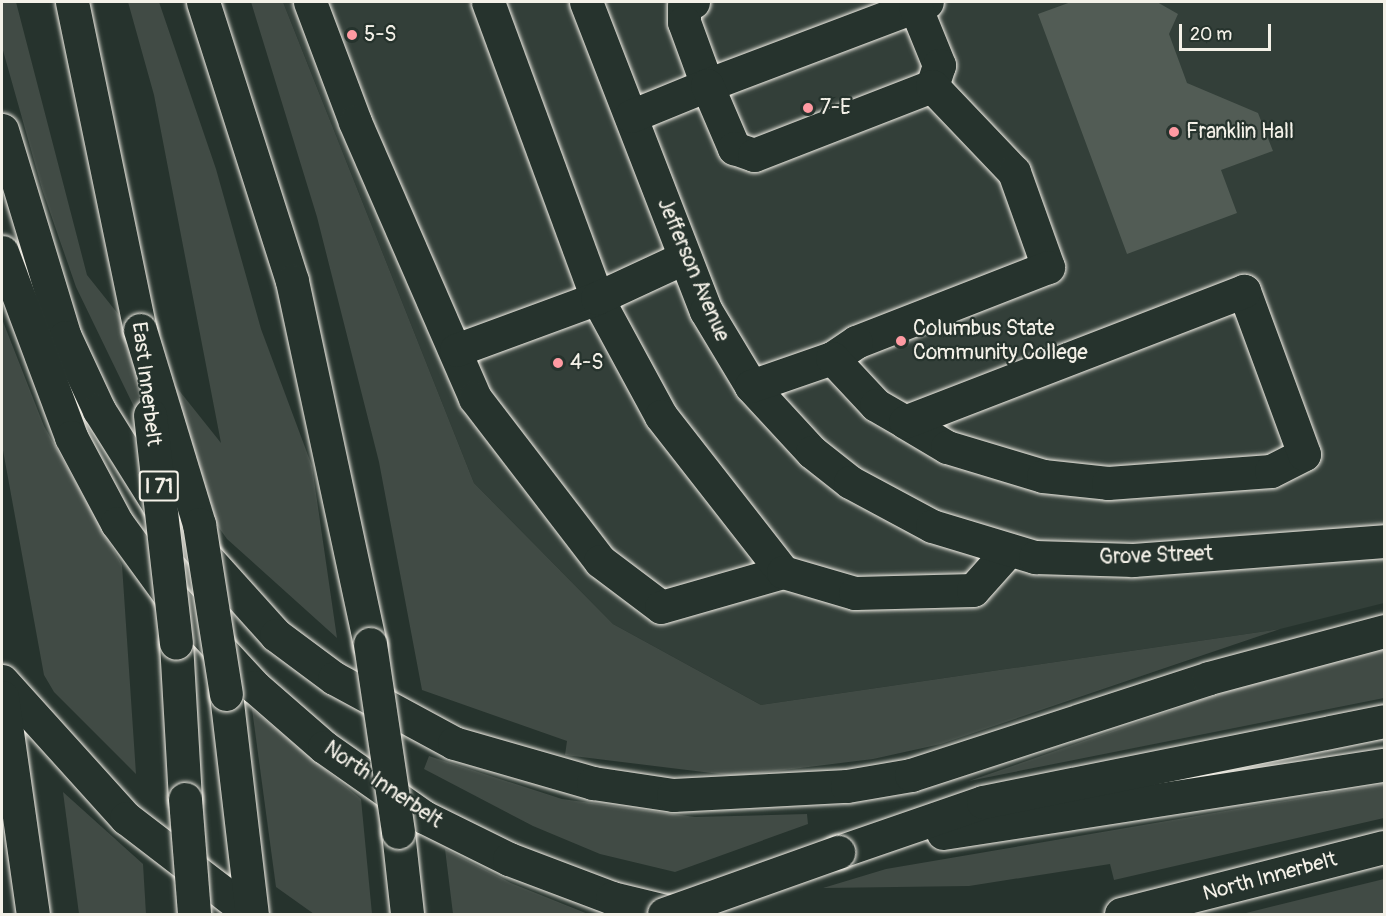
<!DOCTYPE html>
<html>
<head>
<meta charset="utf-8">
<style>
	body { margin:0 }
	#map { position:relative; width:1386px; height:916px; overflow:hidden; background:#26332d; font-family:Pangolin,sans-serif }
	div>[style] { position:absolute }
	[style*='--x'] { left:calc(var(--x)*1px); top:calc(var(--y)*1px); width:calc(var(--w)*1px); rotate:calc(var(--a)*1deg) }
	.built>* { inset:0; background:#333f39 }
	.green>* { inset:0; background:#414b45 }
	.building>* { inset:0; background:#525c55 }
	.roads { filter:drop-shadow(0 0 2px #f4f1e8) drop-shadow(0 0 2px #f4f1e8) }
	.minor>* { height:33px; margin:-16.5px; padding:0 16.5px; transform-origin:16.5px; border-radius:16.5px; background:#26332d }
	.highway>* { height:33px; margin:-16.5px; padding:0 16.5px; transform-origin:16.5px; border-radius:16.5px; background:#26332d }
	.bridges { filter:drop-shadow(0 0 2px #f4f1e8) drop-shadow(0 0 2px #f4f1e8) }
	.highway-bridge>* { height:33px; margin:-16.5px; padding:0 16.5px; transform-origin:16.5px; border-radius:16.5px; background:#26332d }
	.dots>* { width:16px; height:16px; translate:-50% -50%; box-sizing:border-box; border:3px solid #26332d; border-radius:50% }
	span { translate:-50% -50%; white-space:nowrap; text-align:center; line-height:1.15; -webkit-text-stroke:4.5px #26332d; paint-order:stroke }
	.shield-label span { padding:2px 4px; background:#26332d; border:2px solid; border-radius:4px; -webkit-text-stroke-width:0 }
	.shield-label { font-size:20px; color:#f4f1e8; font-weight:700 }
	.poi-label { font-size:21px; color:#f4f1e8 }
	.left { translate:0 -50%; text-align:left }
	.street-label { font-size:21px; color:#f4f1e8 }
	.frame { position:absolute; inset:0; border:3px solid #f4f1e8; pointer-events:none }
	.scale { position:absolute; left:1179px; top:24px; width:92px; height:27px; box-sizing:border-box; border:3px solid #f4f1e8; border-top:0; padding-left:8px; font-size:18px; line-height:21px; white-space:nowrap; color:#f4f1e8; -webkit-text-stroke:4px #26332d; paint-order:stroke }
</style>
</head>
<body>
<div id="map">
	<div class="built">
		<i style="clip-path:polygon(283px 2px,1384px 2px,1384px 603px,1280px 629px,761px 705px,613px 624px,474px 483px)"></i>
	</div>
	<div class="green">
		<i style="clip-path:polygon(2px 2px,16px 2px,87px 275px,221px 443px,154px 95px,128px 2px,159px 2px,216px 169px,261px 329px,312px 466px,337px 638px,227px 539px,136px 411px,76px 287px,42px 189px,2px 47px)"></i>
		<i style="clip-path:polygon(251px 2px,283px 2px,474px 483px,613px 624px,761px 705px,1280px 629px,941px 744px,873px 759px,736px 776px,565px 755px,567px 741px,422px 690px,379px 462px,317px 217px)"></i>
		<i style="clip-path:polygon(2px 319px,44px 426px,122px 565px,136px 774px,54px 692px,44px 675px,2px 445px)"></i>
		<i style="clip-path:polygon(1384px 647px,1384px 698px,969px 781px,1305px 664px)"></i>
		<i style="clip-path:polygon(252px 709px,361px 799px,372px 914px,314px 914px,276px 887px)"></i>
		<i style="clip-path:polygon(429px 756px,562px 799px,695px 817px,807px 814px,808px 824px,675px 872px,600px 854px,533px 826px,424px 769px)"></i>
		<i style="clip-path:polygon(1384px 784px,1384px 818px,1114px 880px,1110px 864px,969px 886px,823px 888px,886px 869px)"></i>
		<i style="clip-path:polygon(63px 792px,143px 864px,146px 914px,79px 914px)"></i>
		<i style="clip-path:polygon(445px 849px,511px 883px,588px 914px,453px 914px)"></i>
		<i style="clip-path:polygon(1384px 879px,1384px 914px,1242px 914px)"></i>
	</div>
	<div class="building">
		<i style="clip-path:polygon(1071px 2px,1157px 2px,1178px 14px,1169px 34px,1187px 83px,1258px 113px,1273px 151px,1221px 170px,1237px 213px,1127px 254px,1038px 14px)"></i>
	</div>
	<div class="roads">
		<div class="minor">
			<i style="--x:310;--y:2;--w:128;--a:69.4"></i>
			<i style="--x:355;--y:122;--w:301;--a:66.5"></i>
			<i style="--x:475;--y:398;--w:205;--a:52.5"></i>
			<i style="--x:600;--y:561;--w:76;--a:37"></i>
			<i style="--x:661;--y:607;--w:127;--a:-16"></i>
			<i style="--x:488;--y:2;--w:315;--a:69.8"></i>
			<i style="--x:597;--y:298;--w:134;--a:61.5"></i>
			<i style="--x:661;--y:416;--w:198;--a:52"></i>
			<i style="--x:783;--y:572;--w:75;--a:16.3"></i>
			<i style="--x:855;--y:593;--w:118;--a:-1.5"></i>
			<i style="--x:973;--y:590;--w:51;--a:-48.2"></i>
			<i style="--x:586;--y:2;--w:331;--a:68.8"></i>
			<i style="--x:706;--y:311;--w:87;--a:59"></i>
			<i style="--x:751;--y:386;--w:90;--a:47.3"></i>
			<i style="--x:812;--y:452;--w:48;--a:38.3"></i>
			<i style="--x:850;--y:482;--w:93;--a:28.2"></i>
			<i style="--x:932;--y:526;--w:108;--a:16.8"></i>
			<i style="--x:1035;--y:557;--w:98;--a:1.8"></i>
			<i style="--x:1133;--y:560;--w:252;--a:-4.3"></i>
			<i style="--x:693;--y:2;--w:9;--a:162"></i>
			<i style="--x:684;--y:5;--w:17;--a:90"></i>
			<i style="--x:684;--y:22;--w:67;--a:69.9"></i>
			<i style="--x:707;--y:85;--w:235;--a:-20.7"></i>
			<i style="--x:915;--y:6;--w:64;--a:67.9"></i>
			<i style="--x:939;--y:65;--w:22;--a:108"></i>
			<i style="--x:631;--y:116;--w:82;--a:-22.2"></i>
			<i style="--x:707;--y:85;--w:69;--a:66.8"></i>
			<i style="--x:734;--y:148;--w:21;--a:19"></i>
			<i style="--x:754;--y:155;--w:191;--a:-21.2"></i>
			<i style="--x:932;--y:86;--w:119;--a:46.4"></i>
			<i style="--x:1014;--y:172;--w:101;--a:70.3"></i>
			<i style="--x:1048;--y:267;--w:206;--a:158.7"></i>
			<i style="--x:856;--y:342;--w:29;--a:146"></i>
			<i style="--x:456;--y:350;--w:150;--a:-20.2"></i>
			<i style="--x:597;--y:298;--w:95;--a:-24.9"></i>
			<i style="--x:751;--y:386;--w:86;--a:-19.1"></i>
			<i style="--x:832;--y:358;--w:64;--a:46.9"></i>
			<i style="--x:876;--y:405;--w:34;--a:30"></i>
			<i style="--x:905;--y:422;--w:49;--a:30.8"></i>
			<i style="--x:947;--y:447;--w:100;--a:16.8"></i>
			<i style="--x:1043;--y:476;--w:65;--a:6.1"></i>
			<i style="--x:1108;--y:483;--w:163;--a:-4.2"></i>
			<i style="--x:1271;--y:471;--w:37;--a:-27"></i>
			<i style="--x:1304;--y:454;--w:174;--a:-110.2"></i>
			<i style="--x:1244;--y:291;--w:363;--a:158.9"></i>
		</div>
		<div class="highway">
			<i style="--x:72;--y:2;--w:335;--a:78.3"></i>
			<i style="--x:203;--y:2;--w:293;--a:72.3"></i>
			<i style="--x:292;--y:281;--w:371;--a:77.9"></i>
			<i style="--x:2;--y:130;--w:216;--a:73.1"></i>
			<i style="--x:65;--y:337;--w:81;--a:65"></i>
			<i style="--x:99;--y:410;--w:111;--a:57.9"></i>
			<i style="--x:158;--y:504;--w:176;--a:48"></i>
			<i style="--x:276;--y:635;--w:72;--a:36.6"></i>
			<i style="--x:334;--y:678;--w:136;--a:28.4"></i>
			<i style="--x:454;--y:743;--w:145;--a:16.1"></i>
			<i style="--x:593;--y:783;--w:81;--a:8.5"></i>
			<i style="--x:673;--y:795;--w:174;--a:-3"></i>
			<i style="--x:847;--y:786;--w:65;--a:-9.8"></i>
			<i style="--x:911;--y:775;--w:313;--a:-18"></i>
			<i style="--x:1209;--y:678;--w:181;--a:-15"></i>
			<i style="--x:2;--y:252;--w:197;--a:69.5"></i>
			<i style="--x:71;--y:437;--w:98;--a:61.9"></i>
			<i style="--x:117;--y:523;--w:87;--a:53.9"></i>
			<i style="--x:168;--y:593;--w:128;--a:47.2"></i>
			<i style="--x:255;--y:687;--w:91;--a:41"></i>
			<i style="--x:324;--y:747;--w:122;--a:35"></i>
			<i style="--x:424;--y:817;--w:95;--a:26.3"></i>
			<i style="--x:509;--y:859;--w:110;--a:20.7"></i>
			<i style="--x:612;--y:898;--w:68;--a:13.6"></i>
			<i style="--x:176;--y:643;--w:156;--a:86.7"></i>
			<i style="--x:2;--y:681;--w:185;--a:47.9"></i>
			<i style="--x:126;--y:818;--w:158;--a:37.5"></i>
			<i style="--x:226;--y:694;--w:222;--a:83.3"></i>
			<i style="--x:2;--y:697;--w:219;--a:81.9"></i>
			<i style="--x:398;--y:832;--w:82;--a:83.7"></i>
			<i style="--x:943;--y:833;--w:446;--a:-8.8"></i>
			<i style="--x:838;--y:852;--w:153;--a:-19"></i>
			<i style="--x:983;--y:802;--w:409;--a:-11.4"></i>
			<i style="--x:1121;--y:914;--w:271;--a:-14.3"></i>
		</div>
	</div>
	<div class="bridges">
		<div class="highway-bridge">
			<i style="--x:140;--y:330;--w:203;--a:73.1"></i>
			<i style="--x:199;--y:524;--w:172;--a:81"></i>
			<i style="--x:150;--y:415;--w:229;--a:83.5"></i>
			<i style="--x:370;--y:644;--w:190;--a:81.5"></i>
			<i style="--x:185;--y:799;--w:115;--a:85.5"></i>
			<i style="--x:664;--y:914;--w:185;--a:-19.6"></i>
		</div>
	</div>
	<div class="dots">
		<i style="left:352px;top:35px;background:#ff9aa2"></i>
		<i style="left:808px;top:108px;background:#ff9aa2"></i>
		<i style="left:1174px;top:132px;background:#ff9aa2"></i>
		<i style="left:901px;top:341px;background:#ff9aa2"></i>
		<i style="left:558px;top:363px;background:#ff9aa2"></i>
	</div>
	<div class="shield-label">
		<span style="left:159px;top:486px">I 71</span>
	</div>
	<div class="poi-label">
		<span class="left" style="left:364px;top:35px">5-S</span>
		<span class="left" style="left:820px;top:108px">7-E</span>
		<span class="left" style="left:1186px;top:132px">Franklin Hall</span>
		<span class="left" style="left:913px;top:341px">Columbus State<br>Community College</span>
		<span class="left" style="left:570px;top:363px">4-S</span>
	</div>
	<div class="street-label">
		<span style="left:693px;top:270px;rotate:67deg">Jefferson Avenue</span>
		<span style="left:146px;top:384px;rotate:83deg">East Innerbelt</span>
		<span style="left:1156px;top:556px;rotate:-2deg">Grove Street</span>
		<span style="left:383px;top:785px;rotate:34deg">North Innerbelt</span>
		<span style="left:1270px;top:877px;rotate:-15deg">North Innerbelt</span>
	</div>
	<div class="frame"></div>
	<div class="scale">20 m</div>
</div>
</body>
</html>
